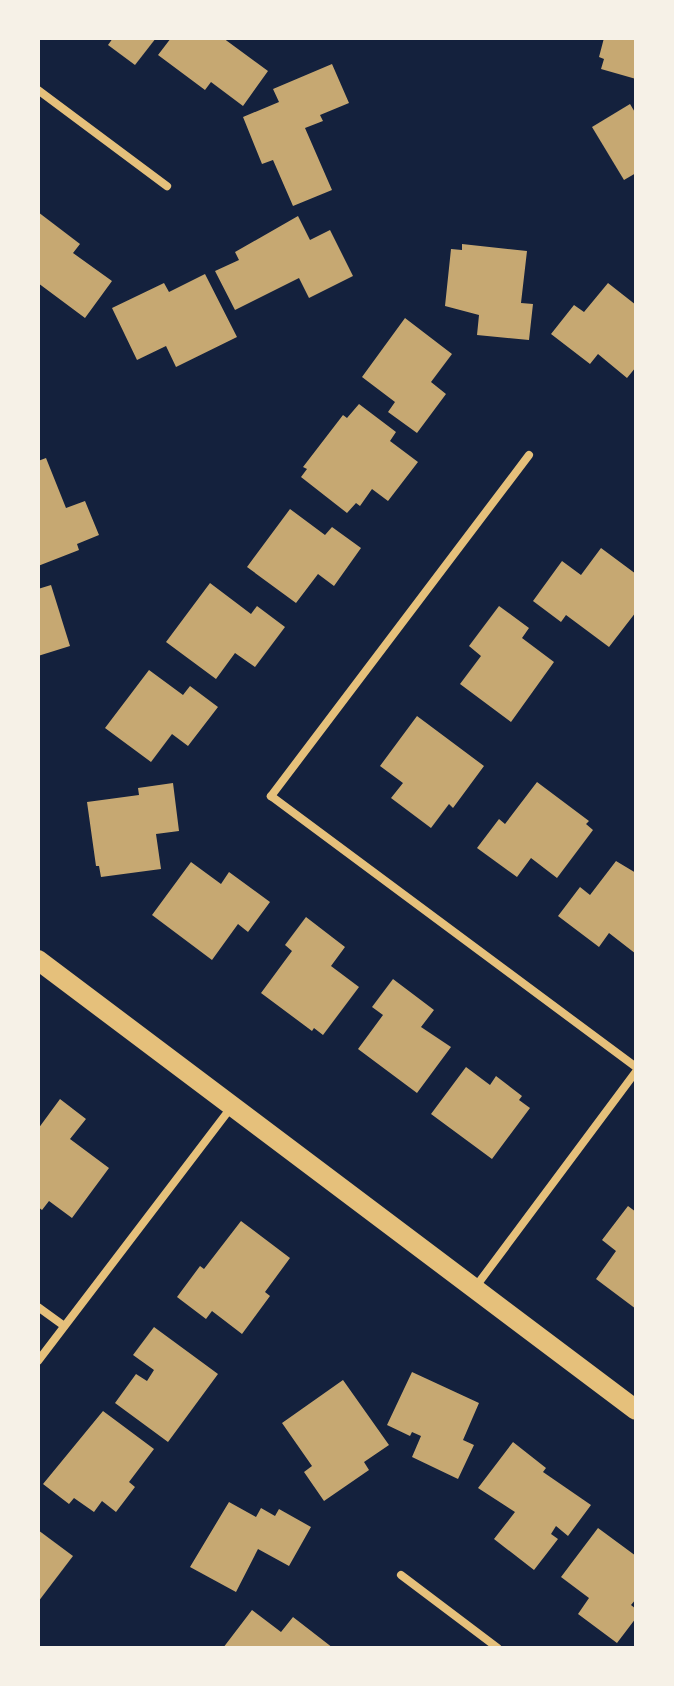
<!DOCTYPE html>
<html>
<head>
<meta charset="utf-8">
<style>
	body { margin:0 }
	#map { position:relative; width:674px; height:1686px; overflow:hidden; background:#14213d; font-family:Figtree,sans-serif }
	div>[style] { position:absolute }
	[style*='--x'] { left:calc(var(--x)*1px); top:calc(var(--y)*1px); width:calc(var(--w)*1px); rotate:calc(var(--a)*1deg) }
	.building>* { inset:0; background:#c6a872 }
	.minor>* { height:8px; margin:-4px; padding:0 4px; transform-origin:4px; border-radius:4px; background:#e5c07b }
	.primary>* { height:20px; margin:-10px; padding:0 10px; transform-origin:10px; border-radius:10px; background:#e5c07b }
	span { translate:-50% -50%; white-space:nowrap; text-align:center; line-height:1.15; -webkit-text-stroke:8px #f6f1e7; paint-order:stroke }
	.frame { position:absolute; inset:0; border:40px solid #f6f1e7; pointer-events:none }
</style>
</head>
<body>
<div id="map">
	<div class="building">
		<i style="clip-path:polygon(113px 38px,156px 38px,135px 65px,108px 45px)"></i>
		<i style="clip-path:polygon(171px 38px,223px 38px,268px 71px,243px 106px,211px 82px,205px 90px,158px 55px)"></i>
		<i style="clip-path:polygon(604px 38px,636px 38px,636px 79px,601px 69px,604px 59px,599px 57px)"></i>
		<i style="clip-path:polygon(332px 64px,349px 103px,320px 115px,323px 121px,305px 128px,332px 190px,293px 206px,273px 160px,262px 164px,243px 117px,279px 102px,273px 89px)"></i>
		<i style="clip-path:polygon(630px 104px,636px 114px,636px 173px,624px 180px,592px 127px)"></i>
		<i style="clip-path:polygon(38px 212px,80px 244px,73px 253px,112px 281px,85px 318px,38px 283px)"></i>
		<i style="clip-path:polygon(298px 216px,310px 240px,330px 230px,353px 276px,309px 298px,299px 278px,235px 310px,215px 271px,239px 260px,235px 252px)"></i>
		<i style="clip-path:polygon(462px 244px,527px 251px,521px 303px,533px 304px,529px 340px,477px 335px,479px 315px,445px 306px,451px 249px,462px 250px)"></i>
		<i style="clip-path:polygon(205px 274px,237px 337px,176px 367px,166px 346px,137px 360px,112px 308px,164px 283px,169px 292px)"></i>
		<i style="clip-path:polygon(608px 283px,636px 305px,636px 367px,627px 378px,598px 354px,590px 364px,551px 334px,574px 305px,584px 312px)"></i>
		<i style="clip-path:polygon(405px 318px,452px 354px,431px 382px,446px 394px,417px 433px,388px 412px,395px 402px,362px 377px)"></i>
		<i style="clip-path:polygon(359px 404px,396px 432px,390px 441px,418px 462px,388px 501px,372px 489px,360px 506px,356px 503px,347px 513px,301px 477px,307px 469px,303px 467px,343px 415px,347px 418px)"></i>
		<i style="clip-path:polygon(46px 458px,66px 508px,85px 501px,99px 535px,77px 544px,79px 550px,38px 566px,38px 461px)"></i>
		<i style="clip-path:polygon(290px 509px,325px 535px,332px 527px,361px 548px,334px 586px,318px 574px,296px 603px,247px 567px)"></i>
		<i style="clip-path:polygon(601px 548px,636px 574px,636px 612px,609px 647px,566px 615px,561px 622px,533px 601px,562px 561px,581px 575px)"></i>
		<i style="clip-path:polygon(210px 583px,251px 614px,257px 606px,285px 627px,255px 667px,235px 653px,216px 679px,166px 642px)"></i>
		<i style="clip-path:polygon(51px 585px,70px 646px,38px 656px,38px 589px)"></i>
		<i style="clip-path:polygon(499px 606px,529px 628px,522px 638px,554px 662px,511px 722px,460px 684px,481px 656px,469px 646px)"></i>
		<i style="clip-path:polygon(149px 670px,183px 695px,190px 686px,218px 707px,188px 746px,172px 734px,151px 762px,105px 728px)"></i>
		<i style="clip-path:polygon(417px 716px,484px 766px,453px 808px,449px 804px,431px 828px,391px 798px,403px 783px,380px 766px)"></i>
		<i style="clip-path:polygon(537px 782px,589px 821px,586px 824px,593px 830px,557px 878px,531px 858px,517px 877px,477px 848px,499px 819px,505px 824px)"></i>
		<i style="clip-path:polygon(173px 783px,179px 831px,156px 834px,161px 869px,101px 877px,99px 866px,96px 866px,87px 802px,139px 795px,138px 788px)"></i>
		<i style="clip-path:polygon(616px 861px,636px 873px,636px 954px,609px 933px,599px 947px,558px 916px,580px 887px,590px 895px)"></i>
		<i style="clip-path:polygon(191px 862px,221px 884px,229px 872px,270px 902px,248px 932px,238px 924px,212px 960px,152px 915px)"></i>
		<i style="clip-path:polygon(306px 917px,345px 947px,331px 966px,359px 987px,323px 1035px,314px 1028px,312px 1031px,261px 993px,292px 951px,285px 945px)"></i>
		<i style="clip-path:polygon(393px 979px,434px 1010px,421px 1027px,451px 1047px,417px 1093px,358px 1049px,383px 1015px,372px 1007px)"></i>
		<i style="clip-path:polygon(466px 1067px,490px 1085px,496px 1076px,522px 1096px,519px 1100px,530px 1108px,492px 1159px,431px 1114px)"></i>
		<i style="clip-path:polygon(60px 1099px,86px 1119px,70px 1139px,109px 1168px,72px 1218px,49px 1201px,42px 1210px,38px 1207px,38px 1129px)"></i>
		<i style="clip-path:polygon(628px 1206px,636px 1212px,636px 1309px,596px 1279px,616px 1251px,602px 1240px)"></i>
		<i style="clip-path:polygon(241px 1221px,290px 1258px,265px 1292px,270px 1296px,242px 1334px,212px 1311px,206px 1319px,177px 1297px,200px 1266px,204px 1269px)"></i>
		<i style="clip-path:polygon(154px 1327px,218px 1374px,168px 1442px,115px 1403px,136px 1374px,147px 1381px,154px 1370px,133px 1355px)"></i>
		<i style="clip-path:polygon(412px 1372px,479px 1403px,463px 1440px,474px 1445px,458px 1479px,412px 1457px,421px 1436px,412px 1432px,410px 1436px,387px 1425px)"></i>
		<i style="clip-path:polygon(343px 1380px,389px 1445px,364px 1462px,369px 1470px,324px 1501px,304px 1472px,312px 1466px,282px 1423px)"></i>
		<i style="clip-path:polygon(103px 1411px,154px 1449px,129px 1482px,135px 1487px,116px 1512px,102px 1501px,94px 1512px,74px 1498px,69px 1504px,43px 1484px)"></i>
		<i style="clip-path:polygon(513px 1442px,546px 1468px,543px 1472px,591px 1505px,568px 1536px,556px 1526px,551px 1534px,558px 1539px,534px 1570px,494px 1539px,515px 1512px,478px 1488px)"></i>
		<i style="clip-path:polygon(229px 1502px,256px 1517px,261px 1508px,275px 1516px,279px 1509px,311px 1527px,289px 1566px,258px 1549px,236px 1592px,190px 1567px)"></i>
		<i style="clip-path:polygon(598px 1528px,636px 1556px,636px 1599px,631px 1605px,636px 1609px,636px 1618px,617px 1643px,578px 1614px,589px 1598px,561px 1577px)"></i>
		<i style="clip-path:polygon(38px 1530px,73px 1556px,38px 1602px)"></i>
		<i style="clip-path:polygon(252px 1610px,281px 1632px,293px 1617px,333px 1648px,223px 1648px)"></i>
	</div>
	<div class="minor">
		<i style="--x:38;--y:90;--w:161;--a:36.7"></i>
		<i style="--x:529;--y:455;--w:428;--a:127.1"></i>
		<i style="--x:271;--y:796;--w:455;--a:36.6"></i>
		<i style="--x:474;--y:1289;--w:271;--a:-53.3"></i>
		<i style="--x:38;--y:1307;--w:32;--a:36"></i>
		<i style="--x:38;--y:1361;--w:320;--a:-52.7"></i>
		<i style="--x:401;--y:1575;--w:121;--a:37"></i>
	</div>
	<div class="primary">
		<i style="--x:38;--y:960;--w:748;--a:36.96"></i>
	</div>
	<div class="frame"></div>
</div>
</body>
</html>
